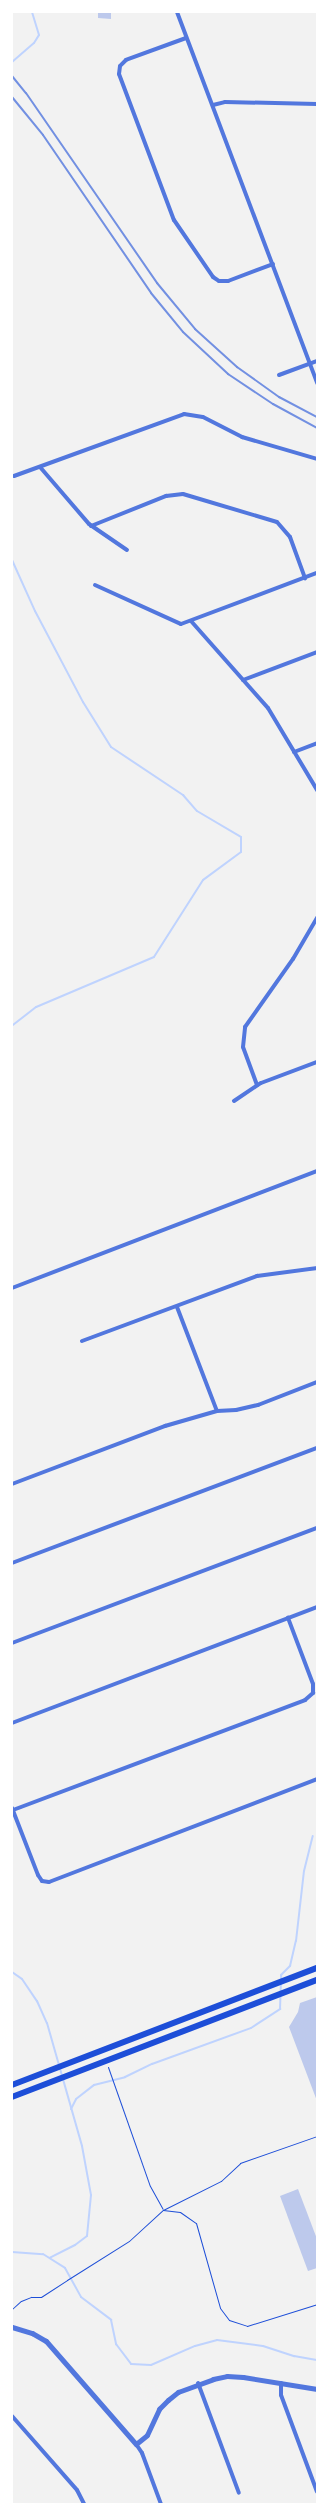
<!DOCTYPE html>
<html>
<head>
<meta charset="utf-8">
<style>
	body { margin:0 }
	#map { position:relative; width:329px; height:2516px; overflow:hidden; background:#f2f2f2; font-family:Poppins,sans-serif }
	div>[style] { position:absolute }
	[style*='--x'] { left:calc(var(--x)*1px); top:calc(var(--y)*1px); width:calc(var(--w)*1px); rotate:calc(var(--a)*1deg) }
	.stream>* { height:2px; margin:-1px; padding:0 1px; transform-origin:1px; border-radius:1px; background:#bfd3fe }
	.building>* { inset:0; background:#bdc9ec }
	.path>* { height:1px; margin:-0.5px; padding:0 0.5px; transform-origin:0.5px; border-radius:0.5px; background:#1d4ed8 }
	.minor>* { height:4px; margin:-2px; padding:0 2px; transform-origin:2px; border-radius:2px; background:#5277de }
	.tertiary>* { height:5px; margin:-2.5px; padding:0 2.5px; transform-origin:2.5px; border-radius:2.5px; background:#5277de }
	.secondary>* { height:5.5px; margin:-2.75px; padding:0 2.75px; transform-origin:2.75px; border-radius:2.75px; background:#1d4ed8 }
	.rail>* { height:2px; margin:-1px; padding:0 1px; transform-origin:1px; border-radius:1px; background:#7290e2 }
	span { translate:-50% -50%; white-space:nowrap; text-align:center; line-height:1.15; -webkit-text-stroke:4px #fff; paint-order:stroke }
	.frame { position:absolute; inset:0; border:13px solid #fff; pointer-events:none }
</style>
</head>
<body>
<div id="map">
	<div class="stream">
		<i style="--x:12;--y:62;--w:29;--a:-41"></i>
		<i style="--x:34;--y:43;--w:9;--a:-58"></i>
		<i style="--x:39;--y:35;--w:24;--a:-107"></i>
		<i style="--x:12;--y:560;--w:56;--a:65.7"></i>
		<i style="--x:35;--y:611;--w:103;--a:62.2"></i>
		<i style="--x:83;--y:702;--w:53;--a:58.1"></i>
		<i style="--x:111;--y:747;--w:87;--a:33.7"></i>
		<i style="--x:183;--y:795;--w:21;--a:49"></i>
		<i style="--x:197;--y:811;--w:51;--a:30.6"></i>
		<i style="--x:241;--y:837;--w:15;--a:90"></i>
		<i style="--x:241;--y:852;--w:47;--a:143.6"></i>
		<i style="--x:203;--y:880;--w:91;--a:122.5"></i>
		<i style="--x:154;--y:957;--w:128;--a:157"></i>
		<i style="--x:36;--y:1007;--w:31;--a:142"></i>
		<i style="--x:12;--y:1972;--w:12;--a:35"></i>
		<i style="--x:22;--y:1979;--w:27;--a:56"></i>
		<i style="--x:37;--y:2001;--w:24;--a:66"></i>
		<i style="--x:47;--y:2023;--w:128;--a:74.1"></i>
		<i style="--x:82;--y:2146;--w:50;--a:79.6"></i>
		<i style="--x:91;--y:2195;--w:41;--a:95.6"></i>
		<i style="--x:87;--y:2236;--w:15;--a:143"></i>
		<i style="--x:75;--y:2245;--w:28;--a:153"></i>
		<i style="--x:71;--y:2109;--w:11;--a:-63"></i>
		<i style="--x:76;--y:2099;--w:23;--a:-38"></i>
		<i style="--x:94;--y:2085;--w:32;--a:-14"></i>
		<i style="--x:125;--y:2077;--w:30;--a:-26"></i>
		<i style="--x:152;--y:2064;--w:105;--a:-20"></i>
		<i style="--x:251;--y:2028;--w:35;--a:-33"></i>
		<i style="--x:280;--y:2009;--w:34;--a:-88"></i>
		<i style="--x:281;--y:1975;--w:13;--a:-45"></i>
		<i style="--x:290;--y:1966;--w:26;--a:-77"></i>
		<i style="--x:296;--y:1941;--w:70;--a:-83.5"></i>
		<i style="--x:304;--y:1871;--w:36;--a:-76"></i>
		<i style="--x:12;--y:2252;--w:31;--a:4"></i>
		<i style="--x:43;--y:2254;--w:26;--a:32"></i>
		<i style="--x:65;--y:2268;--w:33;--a:61"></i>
		<i style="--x:81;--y:2297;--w:38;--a:37"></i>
		<i style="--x:111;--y:2320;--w:25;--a:78"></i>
		<i style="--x:116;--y:2344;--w:25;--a:53"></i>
		<i style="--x:131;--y:2364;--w:20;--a:3"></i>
		<i style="--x:151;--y:2365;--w:48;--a:-23.4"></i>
		<i style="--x:195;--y:2346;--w:23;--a:-15"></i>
		<i style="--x:217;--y:2340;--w:46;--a:7.4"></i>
		<i style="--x:263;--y:2346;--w:33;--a:18"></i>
		<i style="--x:294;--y:2356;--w:23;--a:10"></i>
	</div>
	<div class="building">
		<i style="clip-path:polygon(98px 12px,111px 12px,111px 19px,98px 18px)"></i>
		<i style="clip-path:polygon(317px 1997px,317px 2101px,289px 2027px,298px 2012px,300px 2003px)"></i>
		<i style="clip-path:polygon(298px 2189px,317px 2239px,317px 2268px,308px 2271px,280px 2196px)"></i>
	</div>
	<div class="path">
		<i style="--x:108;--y:2067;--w:126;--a:70.6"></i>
		<i style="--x:150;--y:2186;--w:26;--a:61"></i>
		<i style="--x:163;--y:2210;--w:17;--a:7"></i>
		<i style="--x:180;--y:2212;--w:19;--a:35"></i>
		<i style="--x:196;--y:2223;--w:88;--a:74.2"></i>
		<i style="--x:220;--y:2308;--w:15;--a:53"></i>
		<i style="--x:229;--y:2320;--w:19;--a:18"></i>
		<i style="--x:247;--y:2326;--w:73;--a:-17.4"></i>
		<i style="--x:12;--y:2309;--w:12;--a:-42"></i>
		<i style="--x:21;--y:2301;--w:11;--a:-22"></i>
		<i style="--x:31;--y:2297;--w:10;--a:0"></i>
		<i style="--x:41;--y:2297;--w:31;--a:-33"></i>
		<i style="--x:67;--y:2280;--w:73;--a:-32.2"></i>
		<i style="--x:129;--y:2241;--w:46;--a:-42.4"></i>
		<i style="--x:163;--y:2210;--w:65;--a:-26.6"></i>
		<i style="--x:221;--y:2181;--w:26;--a:-43"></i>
		<i style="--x:240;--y:2163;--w:82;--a:-19.3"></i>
	</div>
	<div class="minor">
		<i style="--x:177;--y:12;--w:397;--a:69.3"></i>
		<i style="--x:186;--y:38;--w:64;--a:159.9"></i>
		<i style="--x:126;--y:60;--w:8;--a:135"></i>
		<i style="--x:120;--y:66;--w:8;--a:97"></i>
		<i style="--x:119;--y:74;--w:156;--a:69.4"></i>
		<i style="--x:174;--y:220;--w:69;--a:55.6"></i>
		<i style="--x:213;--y:277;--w:7;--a:34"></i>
		<i style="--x:219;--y:281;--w:9;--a:0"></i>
		<i style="--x:228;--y:281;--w:48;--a:-20.7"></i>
		<i style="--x:213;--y:105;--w:12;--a:-14"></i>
		<i style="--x:225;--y:102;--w:92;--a:1.2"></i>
		<i style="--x:279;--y:375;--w:40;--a:-20.2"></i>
		<i style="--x:40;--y:467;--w:75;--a:49.3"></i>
		<i style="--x:89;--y:524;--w:46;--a:34.4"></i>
		<i style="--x:14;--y:476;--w:181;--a:-20"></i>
		<i style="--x:184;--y:414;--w:19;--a:9"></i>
		<i style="--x:203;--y:417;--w:44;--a:27.1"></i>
		<i style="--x:242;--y:437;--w:78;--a:16.3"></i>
		<i style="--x:91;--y:526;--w:81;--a:-21.8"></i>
		<i style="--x:166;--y:496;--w:17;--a:-7"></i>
		<i style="--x:183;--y:494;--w:98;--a:16.6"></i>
		<i style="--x:277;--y:522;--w:20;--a:49"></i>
		<i style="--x:290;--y:537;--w:44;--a:69.9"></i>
		<i style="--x:95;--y:585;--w:94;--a:24.4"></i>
		<i style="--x:181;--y:624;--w:145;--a:-20.6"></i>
		<i style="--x:191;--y:621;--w:116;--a:48.5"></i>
		<i style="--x:268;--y:708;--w:96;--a:59.1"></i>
		<i style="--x:243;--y:680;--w:79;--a:-20.7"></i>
		<i style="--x:294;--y:752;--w:25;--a:-21"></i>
		<i style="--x:257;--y:1085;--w:40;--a:-110.2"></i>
		<i style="--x:243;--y:1047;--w:20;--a:-84"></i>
		<i style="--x:245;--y:1027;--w:83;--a:-54.8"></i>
		<i style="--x:293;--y:959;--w:48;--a:-59.7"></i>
		<i style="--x:234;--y:1101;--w:32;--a:-34"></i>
		<i style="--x:261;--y:1083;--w:60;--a:-20.6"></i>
		<i style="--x:12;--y:1288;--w:327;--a:-21"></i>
		<i style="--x:177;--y:1307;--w:111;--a:69"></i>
		<i style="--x:82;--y:1341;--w:187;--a:-20.4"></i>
		<i style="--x:257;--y:1276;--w:61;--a:-7.6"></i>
		<i style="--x:12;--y:1484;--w:164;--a:-20.8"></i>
		<i style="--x:165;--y:1426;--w:54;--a:-16.1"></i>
		<i style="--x:217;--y:1411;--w:19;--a:-3"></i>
		<i style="--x:236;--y:1410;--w:23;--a:-13"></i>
		<i style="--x:258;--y:1405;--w:63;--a:-21.3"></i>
		<i style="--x:12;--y:1563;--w:326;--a:-20.7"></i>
		<i style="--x:12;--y:1643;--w:326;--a:-20.7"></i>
		<i style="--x:12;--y:1723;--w:326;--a:-20.8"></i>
		<i style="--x:12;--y:1808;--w:72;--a:68.8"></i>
		<i style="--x:38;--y:1875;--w:7;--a:56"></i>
		<i style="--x:42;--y:1881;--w:7;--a:8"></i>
		<i style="--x:49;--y:1882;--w:287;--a:-21"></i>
		<i style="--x:13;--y:1810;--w:312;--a:-20.6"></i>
		<i style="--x:305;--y:1700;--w:11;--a:-41"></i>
		<i style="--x:313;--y:1693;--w:9;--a:-90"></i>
		<i style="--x:313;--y:1684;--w:71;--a:-110.7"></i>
		<i style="--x:198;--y:2383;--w:117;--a:69.6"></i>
		<i style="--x:281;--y:2383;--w:12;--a:90"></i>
		<i style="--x:281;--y:2395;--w:103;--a:69.6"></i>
		<i style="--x:12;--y:2416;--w:98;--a:48.7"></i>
		<i style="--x:77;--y:2490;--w:16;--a:63"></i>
		<i style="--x:136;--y:2444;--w:11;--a:56"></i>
		<i style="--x:142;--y:2453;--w:54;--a:69.6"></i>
	</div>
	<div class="tertiary">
		<i style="--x:12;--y:2327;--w:21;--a:17"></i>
		<i style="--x:32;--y:2333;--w:16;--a:30"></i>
		<i style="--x:46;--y:2341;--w:137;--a:48.9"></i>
		<i style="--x:136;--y:2444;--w:14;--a:-39"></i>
		<i style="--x:147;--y:2435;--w:29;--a:-65"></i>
		<i style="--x:159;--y:2409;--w:13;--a:-45"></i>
		<i style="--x:168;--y:2400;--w:13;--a:-39"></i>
		<i style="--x:178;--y:2392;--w:37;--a:-20"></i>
		<i style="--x:213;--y:2379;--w:14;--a:-12"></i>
		<i style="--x:227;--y:2376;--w:16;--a:4"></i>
		<i style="--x:243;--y:2377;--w:75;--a:9.2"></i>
	</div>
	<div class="secondary">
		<i style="--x:12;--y:2085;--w:327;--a:-21"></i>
		<i style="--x:12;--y:2097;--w:327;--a:-21"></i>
	</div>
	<div class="rail">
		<i style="--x:12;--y:76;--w:22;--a:51"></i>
		<i style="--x:26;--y:93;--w:231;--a:55.4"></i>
		<i style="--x:157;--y:283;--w:60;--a:50.4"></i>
		<i style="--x:195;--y:329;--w:57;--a:42.1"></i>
		<i style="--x:237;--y:367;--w:52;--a:35.5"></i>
		<i style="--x:279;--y:397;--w:43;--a:27.8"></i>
		<i style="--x:12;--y:97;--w:49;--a:50.8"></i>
		<i style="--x:43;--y:135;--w:191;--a:55.6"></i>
		<i style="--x:151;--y:293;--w:50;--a:50.6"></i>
		<i style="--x:183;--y:332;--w:62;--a:43"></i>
		<i style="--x:228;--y:374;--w:54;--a:33.7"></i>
		<i style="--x:273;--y:404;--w:50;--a:28.6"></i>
	</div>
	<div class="frame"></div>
</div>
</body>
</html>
